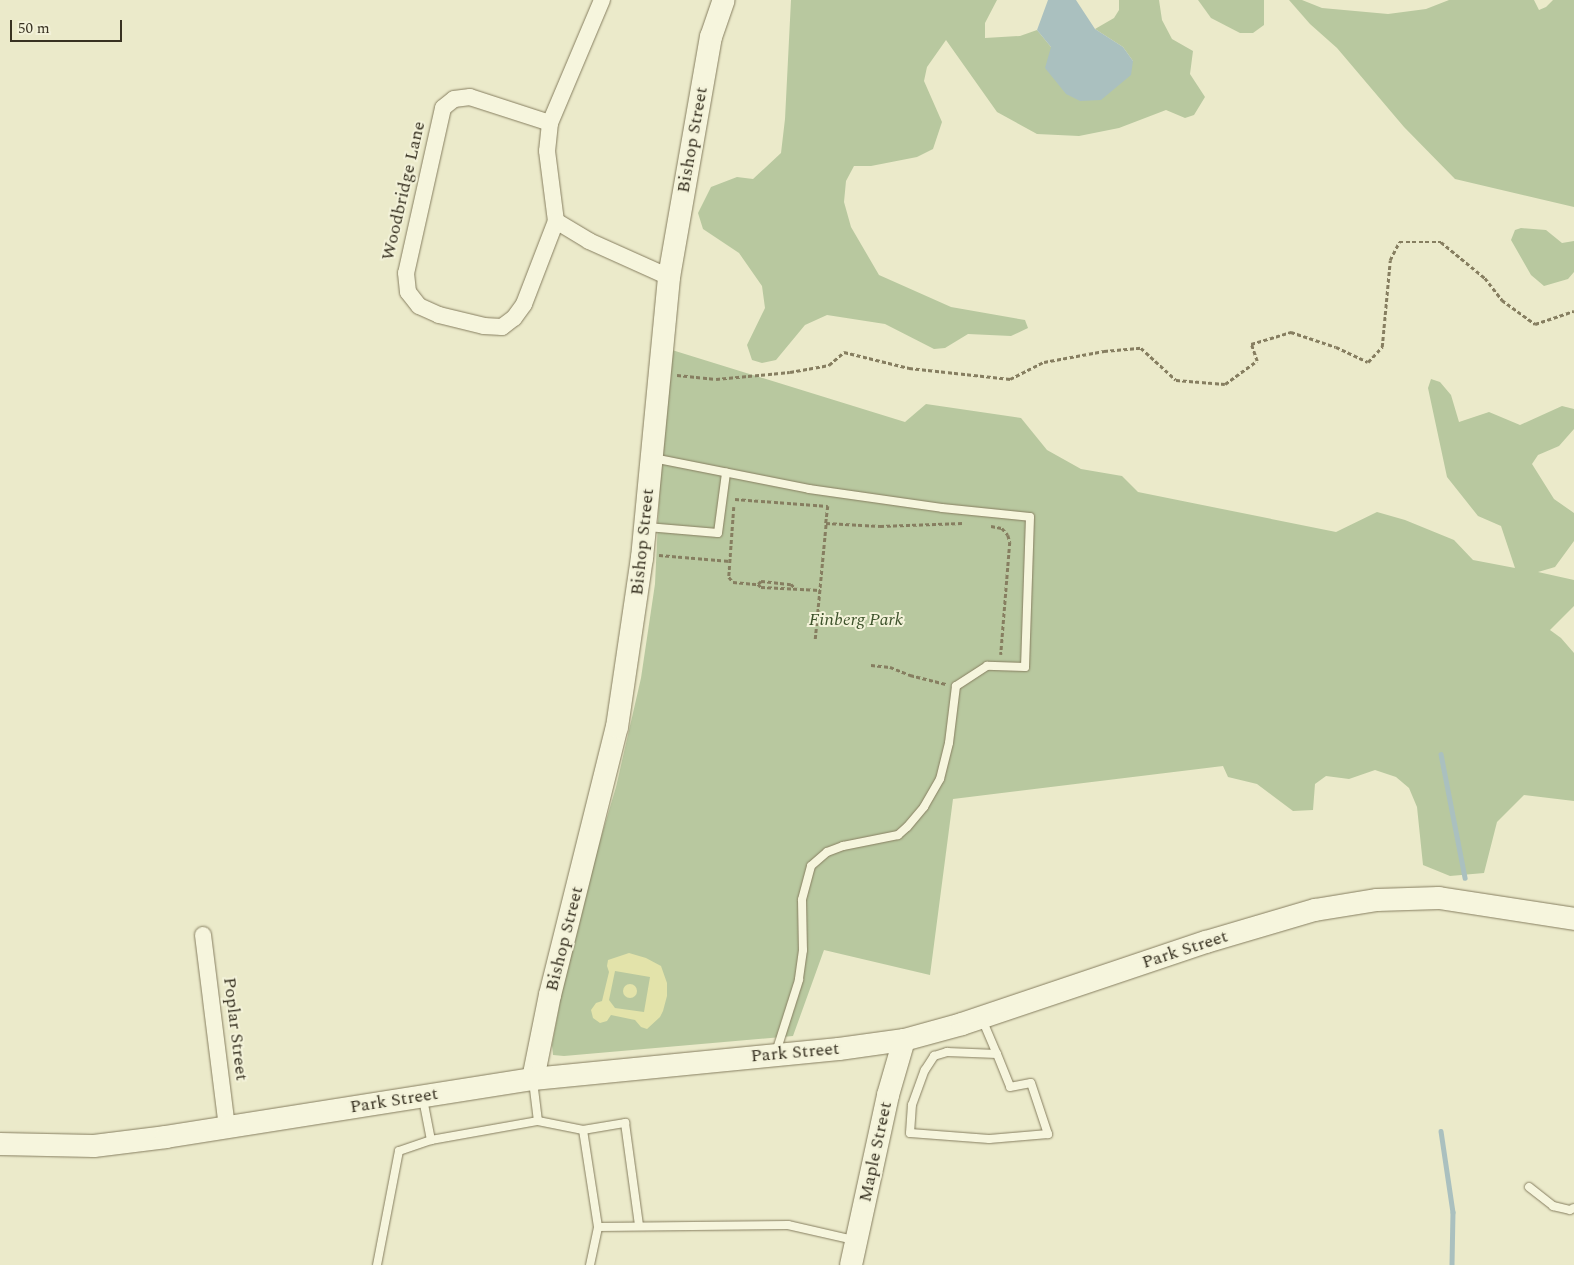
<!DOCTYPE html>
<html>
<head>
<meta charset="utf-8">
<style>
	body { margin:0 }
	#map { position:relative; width:1574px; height:1265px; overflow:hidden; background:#ebeaca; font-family:Spectral,serif }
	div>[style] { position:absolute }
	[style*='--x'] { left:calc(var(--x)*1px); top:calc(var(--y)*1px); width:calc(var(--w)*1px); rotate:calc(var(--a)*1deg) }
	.green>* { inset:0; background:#b8c89f }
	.sand>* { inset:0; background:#e3e3aa }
	.round { border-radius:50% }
	.water>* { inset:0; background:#aac0bf }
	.stream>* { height:4.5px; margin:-2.25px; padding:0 2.25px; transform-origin:2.25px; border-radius:2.25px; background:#aac0bf }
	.path>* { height:2.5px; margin-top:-1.25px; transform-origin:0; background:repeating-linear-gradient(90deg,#867e60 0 4px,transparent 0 6.5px) }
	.roads { filter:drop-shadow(0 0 1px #867e60) drop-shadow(0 0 1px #867e60) }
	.lane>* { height:8px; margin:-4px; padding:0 4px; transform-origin:4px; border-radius:4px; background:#f6f5dd }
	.street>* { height:16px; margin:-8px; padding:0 8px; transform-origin:8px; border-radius:8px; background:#f6f5dd }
	.secondary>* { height:22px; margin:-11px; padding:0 11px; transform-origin:11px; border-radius:11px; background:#f6f5dd }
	span { translate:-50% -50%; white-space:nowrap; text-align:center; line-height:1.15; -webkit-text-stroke:4px #f3f2d9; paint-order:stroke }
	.street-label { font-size:18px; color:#383222 }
	.park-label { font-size:18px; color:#3d522b; font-style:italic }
	.scale { position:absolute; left:10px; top:20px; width:112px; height:22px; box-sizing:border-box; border:2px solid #383222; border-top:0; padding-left:6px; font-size:15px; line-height:18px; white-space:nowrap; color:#383222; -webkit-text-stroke:4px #f3f2d9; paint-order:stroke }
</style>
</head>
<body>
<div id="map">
	<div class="green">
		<i style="clip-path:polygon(791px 0,997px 0,985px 23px,985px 38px,1020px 36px,1037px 30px,1051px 47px,1133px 61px,1123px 47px,1095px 29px,1114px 18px,1119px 10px,1119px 0,1159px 0,1162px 20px,1172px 39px,1193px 51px,1190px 74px,1205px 97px,1194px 115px,1185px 118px,1166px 110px,1119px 128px,1079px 136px,1037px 134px,997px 112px,946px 40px,927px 67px,924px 81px,942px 122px,933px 149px,917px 157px,871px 166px,854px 166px,846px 181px,844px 202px,851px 227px,879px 275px,951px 307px,1025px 320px,1028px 328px,1011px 336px,968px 334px,945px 348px,934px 349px,885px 324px,827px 315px,805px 325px,776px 360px,762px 363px,752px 360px,747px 345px,765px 308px,762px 286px,739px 253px,703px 229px,698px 213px,711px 187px,737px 177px,753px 179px,781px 153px,785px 119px)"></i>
		<i style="clip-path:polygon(1198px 0,1264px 0,1264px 25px,1253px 33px,1240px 33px,1211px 18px)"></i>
		<i style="clip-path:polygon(1289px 0,1302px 0,1322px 8px,1388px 14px,1426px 9px,1449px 0,1534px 0,1539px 10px,1546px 7px,1553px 0,1574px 0,1574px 207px,1455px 179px,1404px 127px,1337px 48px,1310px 24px)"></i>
		<i style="clip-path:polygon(1521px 228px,1546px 230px,1562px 243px,1574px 241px,1574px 272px,1568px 279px,1544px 286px,1531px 275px,1511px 240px,1515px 230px)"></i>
		<i style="clip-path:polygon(672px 350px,905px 422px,926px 404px,1021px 418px,1047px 450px,1081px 469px,1122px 476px,1138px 492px,1336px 532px,1377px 512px,1405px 520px,1454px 540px,1473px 560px,1515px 568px,1501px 526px,1478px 516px,1447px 477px,1428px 388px,1431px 379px,1440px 382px,1451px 395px,1459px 422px,1489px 412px,1520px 425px,1562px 406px,1574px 409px,1574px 429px,1559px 446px,1538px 455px,1532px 464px,1554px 499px,1574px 513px,1574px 541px,1555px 567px,1538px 572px,1574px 580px,1574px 606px,1550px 630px,1561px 638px,1574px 653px,1574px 801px,1524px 795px,1497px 822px,1484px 873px,1450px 876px,1423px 865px,1417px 807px,1409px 788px,1396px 777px,1375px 770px,1349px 779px,1326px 776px,1315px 784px,1313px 810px,1293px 811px,1257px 784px,1228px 777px,1223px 766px,953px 799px,930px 975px,824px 950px,793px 1036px,564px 1056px,553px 1055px,552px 1045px,561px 996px,586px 888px,616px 787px,641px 678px,655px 584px,661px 459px)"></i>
	</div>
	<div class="sand">
		<i style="clip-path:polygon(evenodd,629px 953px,646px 958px,661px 966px,667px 983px,667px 996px,663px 1011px,660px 1017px,647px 1029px,641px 1027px,635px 1020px,611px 1015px,607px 1021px,600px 1023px,593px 1018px,591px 1010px,596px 1003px,602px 1001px,609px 972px,607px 966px,608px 960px,629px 953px,615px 971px,650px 977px,644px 1012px,615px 1008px,609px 1000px,615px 971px)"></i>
		<i class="round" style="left:623px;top:984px;width:14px;height:14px"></i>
	</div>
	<div class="water">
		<i style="clip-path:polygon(1048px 0,1076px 0,1095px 29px,1123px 47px,1133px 61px,1131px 75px,1101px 100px,1080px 101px,1066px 94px,1045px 68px,1051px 47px,1037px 30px)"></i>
	</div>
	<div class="stream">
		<i style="--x:1441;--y:754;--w:126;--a:79"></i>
		<i style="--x:1441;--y:1131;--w:82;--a:81.6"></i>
		<i style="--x:1453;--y:1212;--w:53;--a:91.1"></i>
	</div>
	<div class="path">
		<i style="--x:677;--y:375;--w:39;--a:6"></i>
		<i style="--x:716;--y:379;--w:74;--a:-5.4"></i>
		<i style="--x:790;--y:372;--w:40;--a:-10"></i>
		<i style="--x:829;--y:365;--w:20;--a:-41"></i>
		<i style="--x:844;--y:352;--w:67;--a:13.8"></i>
		<i style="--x:909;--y:368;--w:102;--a:6.2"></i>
		<i style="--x:1010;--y:379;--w:38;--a:-27"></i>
		<i style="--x:1044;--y:362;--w:61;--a:-10.4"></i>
		<i style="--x:1104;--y:351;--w:37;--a:-5"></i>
		<i style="--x:1141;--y:348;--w:47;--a:42.4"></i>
		<i style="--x:1176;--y:380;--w:49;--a:4.7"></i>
		<i style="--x:1225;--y:384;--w:39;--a:-36"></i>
		<i style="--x:1257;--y:361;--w:18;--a:-109"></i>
		<i style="--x:1251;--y:344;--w:42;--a:-16.7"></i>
		<i style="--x:1291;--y:332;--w:47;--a:18.4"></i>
		<i style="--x:1336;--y:347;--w:35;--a:25"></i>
		<i style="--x:1368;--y:362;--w:21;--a:-47"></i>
		<i style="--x:1382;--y:347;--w:87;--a:-84.7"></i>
		<i style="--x:1390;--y:260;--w:20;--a:-63"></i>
		<i style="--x:1399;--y:242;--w:42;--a:0"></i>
		<i style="--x:1441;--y:242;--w:57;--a:39.3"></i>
		<i style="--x:1485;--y:278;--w:28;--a:52"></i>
		<i style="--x:1502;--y:300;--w:41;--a:36"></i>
		<i style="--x:1535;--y:324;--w:41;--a:-18.4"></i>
		<i style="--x:735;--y:499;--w:93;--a:4.3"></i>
		<i style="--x:828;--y:506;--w:17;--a:97"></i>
		<i style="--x:734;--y:507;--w:70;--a:94.1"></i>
		<i style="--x:729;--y:577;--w:6;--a:51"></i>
		<i style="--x:733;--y:582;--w:25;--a:5"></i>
		<i style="--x:758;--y:584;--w:4;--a:45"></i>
		<i style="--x:761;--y:587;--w:59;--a:2.9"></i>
		<i style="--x:991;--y:526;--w:11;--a:10"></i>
		<i style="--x:1002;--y:528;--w:9;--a:49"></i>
		<i style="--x:1008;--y:535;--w:7;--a:74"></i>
		<i style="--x:1010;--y:542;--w:113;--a:94.6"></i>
		<i style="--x:659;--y:555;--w:71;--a:4.8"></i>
		<i style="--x:758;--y:584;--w:4;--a:-45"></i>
		<i style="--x:761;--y:581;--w:30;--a:6"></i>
		<i style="--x:791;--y:584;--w:4;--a:45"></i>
		<i style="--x:815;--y:639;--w:117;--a:-84.6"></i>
		<i style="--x:826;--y:523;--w:54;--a:3.2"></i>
		<i style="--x:880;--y:526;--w:83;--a:-2.1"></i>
		<i style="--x:871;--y:665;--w:19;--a:6"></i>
		<i style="--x:890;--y:667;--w:22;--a:22"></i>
		<i style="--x:910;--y:675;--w:38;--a:14"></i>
	</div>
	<div class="roads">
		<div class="lane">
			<i style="--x:653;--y:458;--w:159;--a:11.2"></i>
			<i style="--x:809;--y:489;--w:134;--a:8.1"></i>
			<i style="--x:942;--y:508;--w:88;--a:5.8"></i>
			<i style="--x:1030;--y:517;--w:150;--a:91.9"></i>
			<i style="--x:1025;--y:667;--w:38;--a:-178"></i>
			<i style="--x:987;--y:666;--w:37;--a:147"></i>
			<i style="--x:956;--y:686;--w:57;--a:97"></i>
			<i style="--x:949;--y:743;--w:37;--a:104"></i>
			<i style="--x:940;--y:779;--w:32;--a:120"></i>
			<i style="--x:924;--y:807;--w:26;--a:130"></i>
			<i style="--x:907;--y:827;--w:12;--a:138"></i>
			<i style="--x:898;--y:835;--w:56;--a:168.7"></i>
			<i style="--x:843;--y:846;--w:17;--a:159"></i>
			<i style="--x:827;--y:852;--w:21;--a:139"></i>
			<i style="--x:811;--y:866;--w:35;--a:105"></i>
			<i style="--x:802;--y:900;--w:50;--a:88.9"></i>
			<i style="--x:803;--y:950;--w:30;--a:98"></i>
			<i style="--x:799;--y:980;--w:76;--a:107.7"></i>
			<i style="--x:647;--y:527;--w:71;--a:4.8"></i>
			<i style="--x:718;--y:533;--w:61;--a:-82.4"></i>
			<i style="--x:982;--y:1019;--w:38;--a:67"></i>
			<i style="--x:997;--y:1054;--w:35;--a:68"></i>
			<i style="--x:1010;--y:1087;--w:21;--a:-11"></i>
			<i style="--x:1031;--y:1083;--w:54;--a:71.6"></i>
			<i style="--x:1048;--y:1134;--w:59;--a:175.2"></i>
			<i style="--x:989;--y:1139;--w:79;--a:-175.7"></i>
			<i style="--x:910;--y:1133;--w:28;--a:-86"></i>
			<i style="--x:912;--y:1105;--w:37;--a:-70"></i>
			<i style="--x:925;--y:1070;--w:17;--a:-57"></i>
			<i style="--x:934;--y:1056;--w:14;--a:-17"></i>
			<i style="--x:947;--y:1052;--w:50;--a:2.3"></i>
			<i style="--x:533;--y:1081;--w:40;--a:82.9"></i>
			<i style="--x:423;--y:1099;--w:42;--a:79"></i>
			<i style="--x:431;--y:1140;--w:109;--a:-10.1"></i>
			<i style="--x:538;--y:1121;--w:46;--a:11.3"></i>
			<i style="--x:583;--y:1130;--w:98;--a:81.2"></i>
			<i style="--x:598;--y:1227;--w:190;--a:-0.6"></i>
			<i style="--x:788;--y:1225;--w:68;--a:12.8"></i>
			<i style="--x:583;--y:1130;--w:43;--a:-9.5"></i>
			<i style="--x:625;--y:1123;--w:103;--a:82.2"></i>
			<i style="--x:1529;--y:1187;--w:31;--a:38"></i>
			<i style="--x:1553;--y:1206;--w:17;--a:13"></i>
			<i style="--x:1570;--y:1210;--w:4;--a:-27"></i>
			<i style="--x:377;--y:1265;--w:116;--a:-79.1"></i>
			<i style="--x:399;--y:1151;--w:34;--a:-19"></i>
			<i style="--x:590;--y:1265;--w:39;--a:-78"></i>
		</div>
		<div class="street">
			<i style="--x:602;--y:0;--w:134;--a:112.9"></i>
			<i style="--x:550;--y:123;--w:28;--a:96"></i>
			<i style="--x:547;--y:151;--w:71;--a:82.7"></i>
			<i style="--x:556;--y:221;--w:39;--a:31"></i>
			<i style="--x:589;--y:241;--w:88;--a:24.2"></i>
			<i style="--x:550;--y:123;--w:84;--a:-162"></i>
			<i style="--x:470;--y:97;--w:16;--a:173"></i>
			<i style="--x:454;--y:99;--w:14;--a:141"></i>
			<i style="--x:443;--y:108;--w:169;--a:102.6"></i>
			<i style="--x:406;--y:273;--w:19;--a:84"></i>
			<i style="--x:408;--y:292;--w:18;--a:52"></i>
			<i style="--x:419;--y:306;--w:22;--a:24"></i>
			<i style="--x:439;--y:315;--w:46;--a:13.7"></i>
			<i style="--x:484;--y:326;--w:18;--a:3"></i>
			<i style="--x:502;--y:327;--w:15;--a:-37"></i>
			<i style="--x:514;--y:318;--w:17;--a:-54"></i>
			<i style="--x:524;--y:304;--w:89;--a:-68.9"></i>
			<i style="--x:203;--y:935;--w:194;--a:82.9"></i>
		</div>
		<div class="secondary">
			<i style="--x:533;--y:1079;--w:86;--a:-78.6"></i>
			<i style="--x:550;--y:995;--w:276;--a:-76"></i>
			<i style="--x:617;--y:727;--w:171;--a:-81.6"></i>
			<i style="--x:642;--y:558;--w:282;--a:-84.5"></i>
			<i style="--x:669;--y:277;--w:244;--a:-80.1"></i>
			<i style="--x:711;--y:37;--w:39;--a:-71"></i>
			<i style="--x:0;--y:1144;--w:94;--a:1.2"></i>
			<i style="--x:94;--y:1146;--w:73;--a:-7.1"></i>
			<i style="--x:166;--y:1137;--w:372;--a:-9"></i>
			<i style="--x:533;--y:1079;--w:307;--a:-5.6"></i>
			<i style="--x:839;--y:1049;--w:66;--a:-7.9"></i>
			<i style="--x:904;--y:1040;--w:60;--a:-15.4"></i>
			<i style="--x:962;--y:1024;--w:257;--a:-18.6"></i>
			<i style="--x:1206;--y:942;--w:114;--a:-16.4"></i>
			<i style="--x:1315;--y:910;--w:63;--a:-9.2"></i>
			<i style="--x:1377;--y:900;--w:62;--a:-1.8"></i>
			<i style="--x:1439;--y:898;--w:137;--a:8.8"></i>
			<i style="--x:851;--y:1265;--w:174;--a:-77.7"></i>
			<i style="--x:888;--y:1095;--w:57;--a:-73.8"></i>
		</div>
	</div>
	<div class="street-label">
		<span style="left:693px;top:140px;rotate:-80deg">Bishop Street</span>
		<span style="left:404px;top:191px;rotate:-77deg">Woodbridge Lane</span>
		<span style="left:643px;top:542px;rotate:-84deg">Bishop Street</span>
		<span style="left:565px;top:939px;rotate:-76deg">Bishop Street</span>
		<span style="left:1185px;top:950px;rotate:-18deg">Park Street</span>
		<span style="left:235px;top:1029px;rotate:83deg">Poplar Street</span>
		<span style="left:795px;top:1053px;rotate:-5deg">Park Street</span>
		<span style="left:394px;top:1101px;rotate:-9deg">Park Street</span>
		<span style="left:876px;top:1152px;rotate:-78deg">Maple Street</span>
	</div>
	<div class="park-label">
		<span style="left:856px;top:620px">Finberg Park</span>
	</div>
	<div class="scale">50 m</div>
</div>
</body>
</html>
